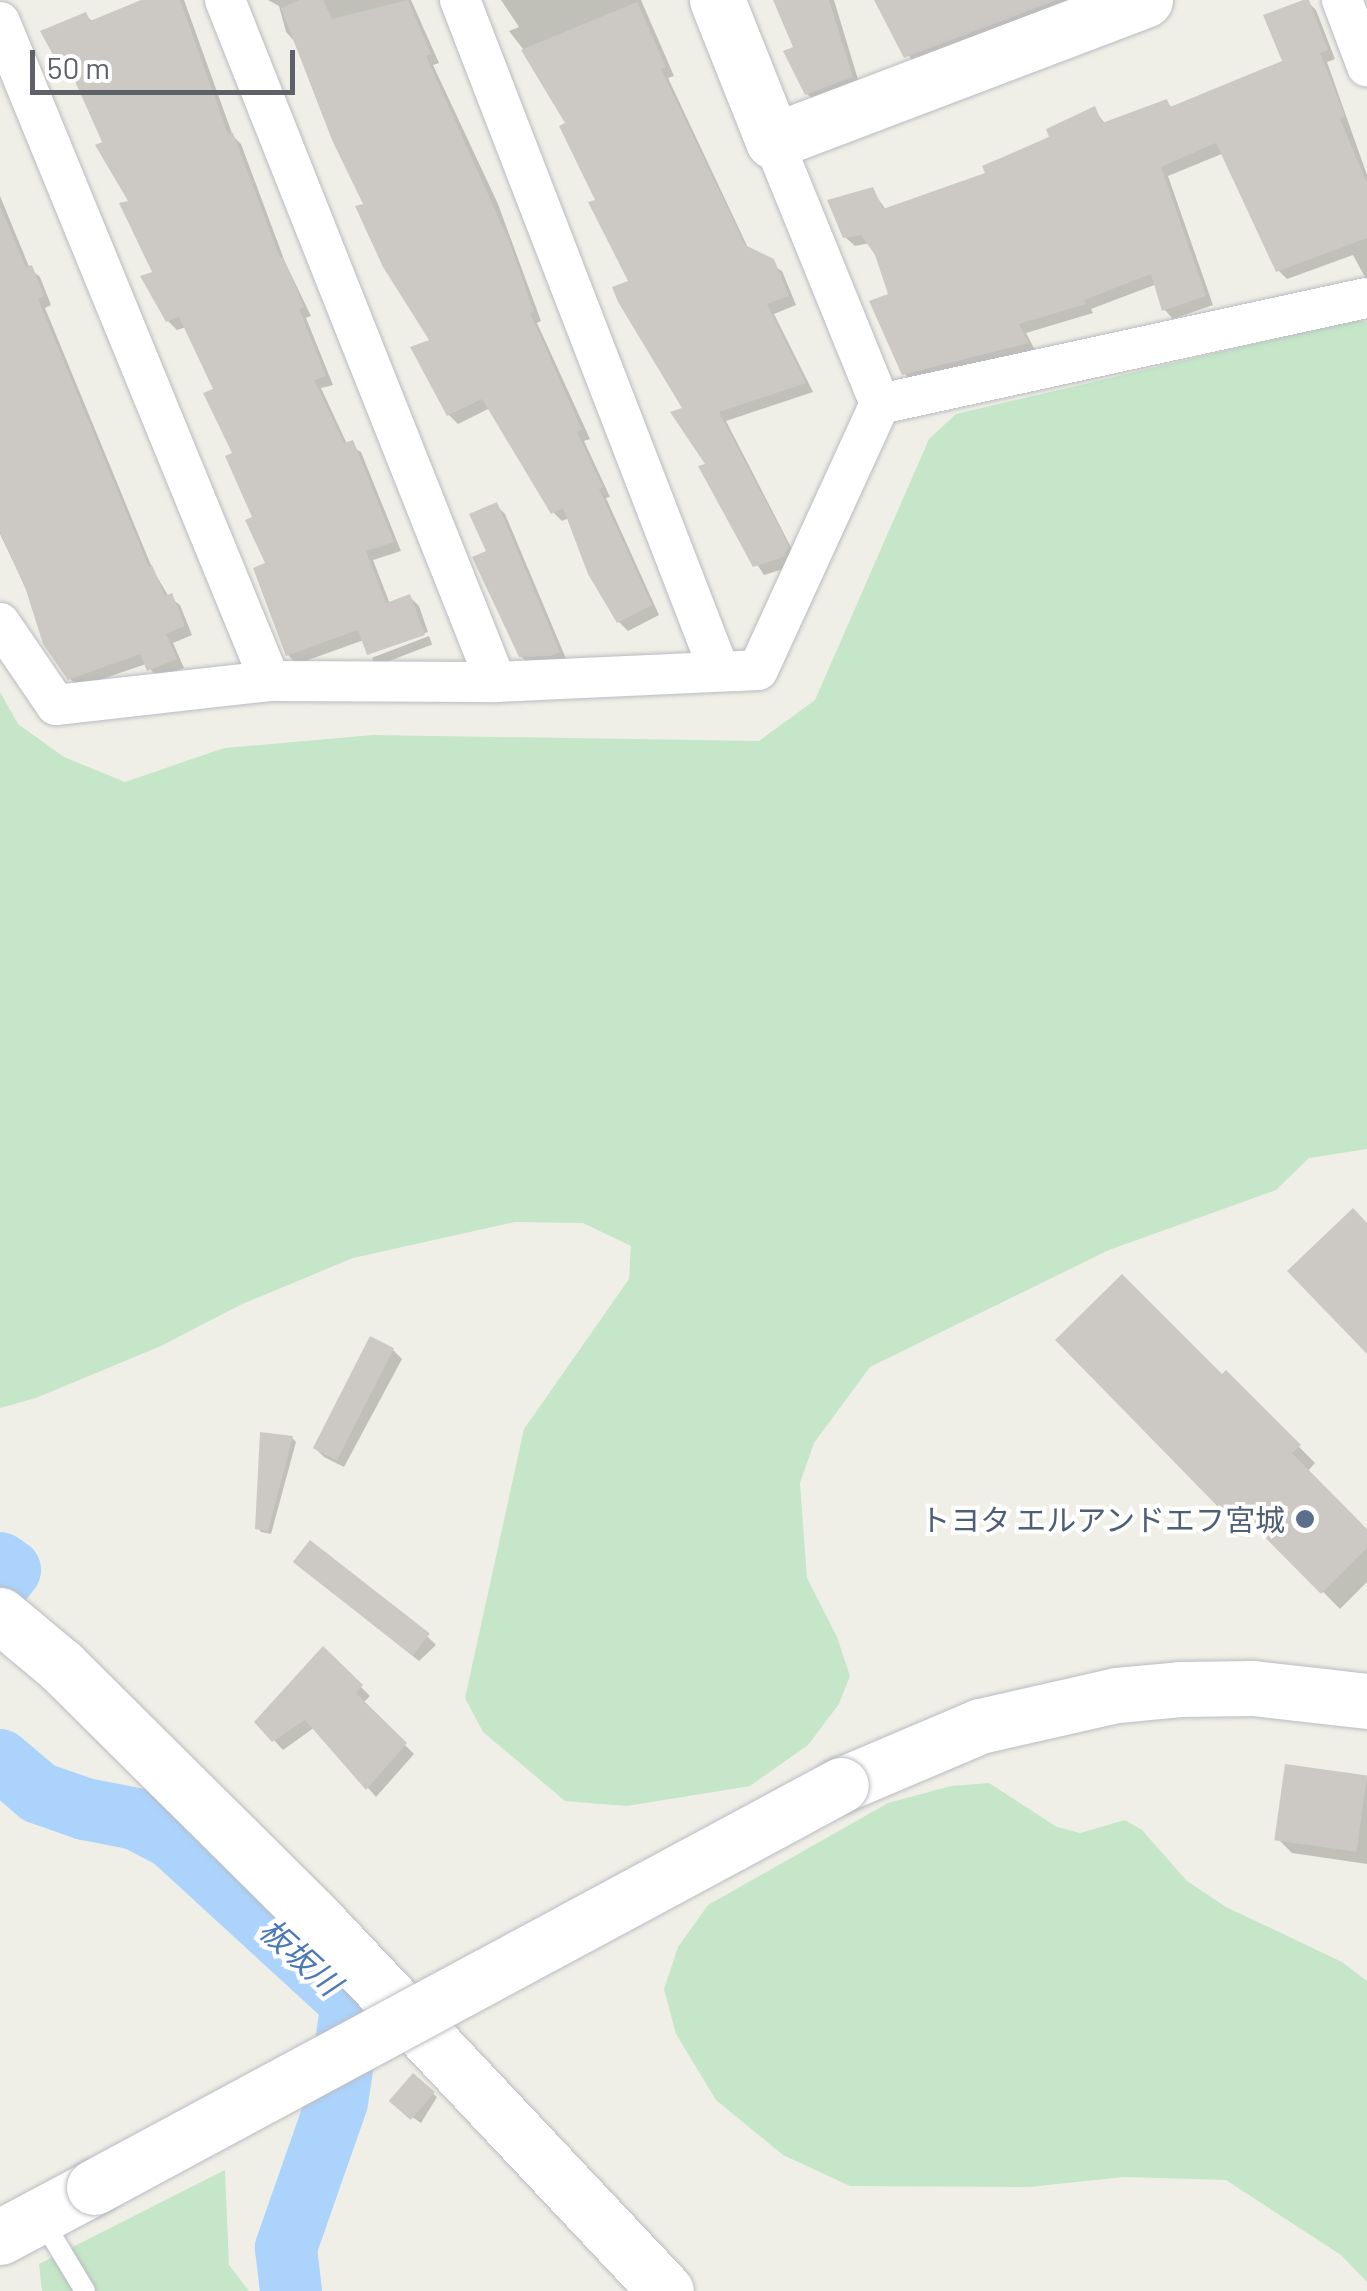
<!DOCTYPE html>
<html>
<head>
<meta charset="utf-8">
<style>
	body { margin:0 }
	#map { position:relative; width:1367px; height:2291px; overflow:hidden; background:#f0efe7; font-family:Barlow,"Noto Sans JP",sans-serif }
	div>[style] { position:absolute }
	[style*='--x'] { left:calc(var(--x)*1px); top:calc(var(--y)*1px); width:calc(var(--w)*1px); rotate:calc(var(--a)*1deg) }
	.green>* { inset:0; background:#c5e6c8 }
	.shadow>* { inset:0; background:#0003; transform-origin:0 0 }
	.river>* { height:62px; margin:-31px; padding:0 31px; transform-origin:31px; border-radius:31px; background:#acd3fb }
	.building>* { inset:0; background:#ccc9c4; transform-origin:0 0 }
	.roads { filter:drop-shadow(0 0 2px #b9bbc0) drop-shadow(0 0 2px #b9bbc0) }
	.lane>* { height:20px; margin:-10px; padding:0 10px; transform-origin:10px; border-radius:10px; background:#fff }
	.street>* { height:40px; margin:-20px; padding:0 20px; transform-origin:20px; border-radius:20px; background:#fff }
	.secondary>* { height:55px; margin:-27.5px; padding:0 27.5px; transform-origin:27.5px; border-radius:27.5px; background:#fff }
	.bridges { filter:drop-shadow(0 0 2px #babcc2) drop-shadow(0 0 2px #babcc2) }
	.secondary-bridge>* { height:55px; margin:-27.5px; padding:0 27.5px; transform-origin:27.5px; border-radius:27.5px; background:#fff }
	.dots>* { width:28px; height:28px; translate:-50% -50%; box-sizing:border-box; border:5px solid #fff; border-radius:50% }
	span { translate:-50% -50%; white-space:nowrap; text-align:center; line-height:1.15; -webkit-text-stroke:8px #fff; paint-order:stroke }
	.service-label { font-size:30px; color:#4e5e75 }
	.right { translate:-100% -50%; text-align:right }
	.water-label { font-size:32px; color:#4b78b6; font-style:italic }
	.scale { position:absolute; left:30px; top:50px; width:265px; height:45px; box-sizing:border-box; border:5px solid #5e6167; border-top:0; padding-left:12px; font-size:30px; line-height:35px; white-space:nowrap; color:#5e6167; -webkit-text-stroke:8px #fff; paint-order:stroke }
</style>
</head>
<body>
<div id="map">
	<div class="green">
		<i style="clip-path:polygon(1356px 320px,1367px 322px,1367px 1149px,1309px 1158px,1276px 1190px,1109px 1250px,870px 1367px,814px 1443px,800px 1483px,807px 1578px,837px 1637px,850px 1676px,839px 1704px,808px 1745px,750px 1786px,627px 1806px,565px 1801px,483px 1732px,465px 1698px,524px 1429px,629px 1279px,631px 1246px,583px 1223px,515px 1222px,353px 1258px,240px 1305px,161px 1346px,36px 1398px,0 1408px,0 692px,18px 724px,64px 757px,125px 782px,224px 748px,373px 735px,759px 741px,815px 700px,929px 439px,956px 414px)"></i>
		<i style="clip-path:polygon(989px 1783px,1057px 1827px,1080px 1833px,1125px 1820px,1142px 1830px,1187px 1881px,1226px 1907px,1342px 1962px,1367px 1981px,1367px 2282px,1341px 2255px,1226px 2180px,1124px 2177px,1029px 2187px,850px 2186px,783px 2155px,716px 2100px,676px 2034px,664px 1989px,678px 1947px,708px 1905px,888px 1803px,951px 1786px)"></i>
		<i style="clip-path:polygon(225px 2170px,229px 2265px,249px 2291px,42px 2291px,39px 2264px)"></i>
	</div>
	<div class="shadow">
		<i style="clip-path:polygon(148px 0,184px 0,233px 136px,241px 144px,285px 262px,311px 316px,306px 318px,333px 385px,321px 388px,347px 444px,361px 452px,401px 551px,373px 560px,390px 604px,410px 597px,419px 606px,428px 632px,370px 651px,370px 656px,364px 640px,297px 664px,288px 655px,268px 564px,217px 390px,186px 327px,177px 330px,168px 321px,131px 202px,73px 70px,60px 62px,86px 15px,93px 22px)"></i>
		<i style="clip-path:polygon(268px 0,411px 0,439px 63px,433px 65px,498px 204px,541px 321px,537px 323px,590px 439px,584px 441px,610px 497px,606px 498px,659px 615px,628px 631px,619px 622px,569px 518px,562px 521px,553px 512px,490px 408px,458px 424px,449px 415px,433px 342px,366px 206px,294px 41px,286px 32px,279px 6px)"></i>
		<i style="clip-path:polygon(501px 0,641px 0,674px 76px,668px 78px,749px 250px,782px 271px,796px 305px,774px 314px,813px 392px,726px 421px,796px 557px,792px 566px,764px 575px,728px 520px,702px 468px,709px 465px,569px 124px,540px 71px,509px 31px,519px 27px)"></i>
		<i style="clip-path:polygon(776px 0,834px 0,860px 86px,817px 103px,807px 94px,797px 49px)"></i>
		<i style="clip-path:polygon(877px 0,1088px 0,915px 66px)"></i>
		<i style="clip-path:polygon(1307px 1px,1316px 10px,1335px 59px,1327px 62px,1367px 175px,1367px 281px,1353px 255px,1287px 279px,1278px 270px,1224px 153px,1168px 176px,1213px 305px,1173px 319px,1165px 310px,1157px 284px,1091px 309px,1093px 313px,1026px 333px,1036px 352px,914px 383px,904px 373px,891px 295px,877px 254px,870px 243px,855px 246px,845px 237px,872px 190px,886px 210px,988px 174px,1094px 109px,1106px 125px,1167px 102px,1173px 109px,1285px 62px)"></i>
		<i style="clip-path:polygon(0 196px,30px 269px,40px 277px,51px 305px,45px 308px,153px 570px,169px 597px,180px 605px,192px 635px,173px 643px,184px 668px,158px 678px,146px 664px,79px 687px,69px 678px,0 534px)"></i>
		<i style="clip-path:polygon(496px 505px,505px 514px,567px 661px,530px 665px,521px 656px)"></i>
		<i style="left:429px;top:636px;width:9px;height:61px;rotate:69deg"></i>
		<i style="clip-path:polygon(1059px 1340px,1222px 1378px,1226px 1373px,1315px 1463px,1307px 1472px,1367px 1532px,1367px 1582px,1340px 1609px,1255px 1523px,1246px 1532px)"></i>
		<i style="clip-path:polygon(393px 1350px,402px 1359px,344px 1467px,324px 1457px,315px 1448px)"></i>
		<i style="clip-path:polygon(292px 1438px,296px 1442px,271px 1534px,261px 1532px,258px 1528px)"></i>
		<i style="clip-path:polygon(310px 1543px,427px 1636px,436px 1645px,419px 1661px,302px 1568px)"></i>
		<i style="clip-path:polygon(323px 1649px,370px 1696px,363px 1703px,414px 1754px,376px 1797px,315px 1727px,283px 1750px,257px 1722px)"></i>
		<i style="clip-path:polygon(1288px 1767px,1367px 1778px,1367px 1864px,1292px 1853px,1278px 1839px)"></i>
		<i style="clip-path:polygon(413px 2077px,437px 2097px,421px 2123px,399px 2108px)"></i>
	</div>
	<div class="river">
		<i style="--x:0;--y:1563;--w:12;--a:35"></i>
		<i style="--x:10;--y:1570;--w:16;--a:128"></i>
		<i style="--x:0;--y:1760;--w:51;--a:40.2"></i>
		<i style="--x:39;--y:1793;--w:49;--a:19.2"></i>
		<i style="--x:85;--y:1809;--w:52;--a:11.1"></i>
		<i style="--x:136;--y:1819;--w:41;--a:27.8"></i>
		<i style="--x:172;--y:1838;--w:244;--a:42.5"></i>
		<i style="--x:352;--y:2003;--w:100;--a:98.6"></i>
		<i style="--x:337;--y:2102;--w:155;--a:109.3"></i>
		<i style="--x:286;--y:2248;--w:43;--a:83.4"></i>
	</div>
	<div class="building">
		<i style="clip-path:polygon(141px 0,180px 0,228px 134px,233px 133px,280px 258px,283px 257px,304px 307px,299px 309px,326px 376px,314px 380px,344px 443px,353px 440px,394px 542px,366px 551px,386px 603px,410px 594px,425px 635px,367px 655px,358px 630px,286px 656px,253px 568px,265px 563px,245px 520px,252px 517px,225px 456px,232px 453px,203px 393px,213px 389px,179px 317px,166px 322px,140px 276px,152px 272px,119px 203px,128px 201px,95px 145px,102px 142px,66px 61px,58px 64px,40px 31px,86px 12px,90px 21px)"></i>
		<i style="clip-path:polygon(300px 0,323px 0,332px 19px,408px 0,431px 54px,426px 56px,509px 241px,534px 312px,530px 313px,582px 430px,577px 432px,603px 488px,599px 489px,652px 605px,617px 623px,588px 574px,563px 508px,551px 514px,482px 399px,447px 416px,410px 347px,429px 340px,383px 267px,355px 206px,363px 204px,332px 140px,281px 8px)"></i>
		<i style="clip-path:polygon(773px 0,829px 0,853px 77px,805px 95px,783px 51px,793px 47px)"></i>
		<i style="clip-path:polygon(874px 0,1057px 0,904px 58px)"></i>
		<i style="clip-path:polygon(1303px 0,1309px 0,1328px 50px,1320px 53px,1345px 116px,1340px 119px,1367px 183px,1367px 238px,1276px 272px,1216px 143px,1161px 167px,1206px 296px,1162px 311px,1151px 274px,1084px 300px,1086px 304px,1019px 324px,1029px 343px,902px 375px,869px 301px,888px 294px,875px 255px,861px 235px,843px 238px,827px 200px,873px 187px,883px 209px,985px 173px,982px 166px,1049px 137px,1046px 129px,1095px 106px,1102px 123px,1167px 99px,1170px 107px,1282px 61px,1263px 15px)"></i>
		<i style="clip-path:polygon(637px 2px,666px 67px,661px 69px,745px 245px,774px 259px,789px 296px,767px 304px,806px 383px,719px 412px,789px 546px,784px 557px,753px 567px,698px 466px,705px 464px,670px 412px,682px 408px,618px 302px,612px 287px,628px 281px,588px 202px,595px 200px,559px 126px,565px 123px,521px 50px)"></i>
		<i style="clip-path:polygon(0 206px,26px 267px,32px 265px,44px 296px,38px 299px,149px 567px,152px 565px,165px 596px,172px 593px,185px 626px,166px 634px,177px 659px,147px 671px,140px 654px,68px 680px,43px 644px,26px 590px,0 532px)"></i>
		<i style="clip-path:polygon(497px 502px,560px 652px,551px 656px,519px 657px,472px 557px,486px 551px,469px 514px)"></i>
		<i style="clip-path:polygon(1353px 1208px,1367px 1223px,1367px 1354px,1287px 1271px)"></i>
		<i style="clip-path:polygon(1122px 1274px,1222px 1374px,1226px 1370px,1301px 1445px,1292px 1453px,1367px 1529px,1367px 1548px,1321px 1594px,1237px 1509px,1228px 1517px,1055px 1340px)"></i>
		<i style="left:370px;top:1336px;width:27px;height:126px;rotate:27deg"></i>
		<i style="clip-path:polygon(260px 1432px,293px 1436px,268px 1531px,255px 1529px)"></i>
		<i style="left:310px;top:1540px;width:152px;height:28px;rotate:38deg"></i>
		<i style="clip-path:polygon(323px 1646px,363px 1685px,356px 1693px,407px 1743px,366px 1790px,305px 1720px,272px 1742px,254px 1722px)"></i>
		<i style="left:1285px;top:1764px;width:83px;height:77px;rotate:8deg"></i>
		<i style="left:413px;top:2073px;width:29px;height:37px;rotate:41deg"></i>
	</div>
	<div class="roads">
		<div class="lane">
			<i style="--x:41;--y:2218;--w:85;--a:58.9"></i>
		</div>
		<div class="street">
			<i style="--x:225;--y:0;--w:734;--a:68.33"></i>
			<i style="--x:460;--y:0;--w:718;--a:68.87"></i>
			<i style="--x:1342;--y:0;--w:71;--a:69.3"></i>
			<i style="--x:0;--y:22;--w:712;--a:67.72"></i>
			<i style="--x:880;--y:404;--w:498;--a:-12.3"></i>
			<i style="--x:0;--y:623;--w:99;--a:55.7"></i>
			<i style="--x:56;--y:705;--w:215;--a:-6.4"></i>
			<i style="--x:270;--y:681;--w:226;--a:0.3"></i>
			<i style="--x:496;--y:682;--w:262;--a:-2.6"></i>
			<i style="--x:758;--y:670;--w:293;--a:-65.4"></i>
			<i style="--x:880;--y:404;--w:284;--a:-112.1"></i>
		</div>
		<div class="secondary">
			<i style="--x:717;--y:0;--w:152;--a:68.3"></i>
			<i style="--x:773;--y:141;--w:398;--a:-20.8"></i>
			<i style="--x:0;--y:1615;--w:80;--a:39.9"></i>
			<i style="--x:61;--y:1666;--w:354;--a:44.8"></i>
			<i style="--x:312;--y:1915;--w:516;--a:46.73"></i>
			<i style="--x:841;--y:1785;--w:151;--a:-23"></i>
			<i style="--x:980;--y:1726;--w:140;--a:-12.8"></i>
			<i style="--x:1117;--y:1695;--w:63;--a:-5.4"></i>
			<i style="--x:1180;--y:1689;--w:73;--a:-0.8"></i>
			<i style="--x:1253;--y:1688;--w:115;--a:6.5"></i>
			<i style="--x:0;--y:2237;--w:106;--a:-28"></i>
		</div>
	</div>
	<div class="bridges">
		<div class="secondary-bridge">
			<i style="--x:94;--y:2187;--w:848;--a:-28.29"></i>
		</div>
	</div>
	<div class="dots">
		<i style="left:1305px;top:1519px;background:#5c6f8a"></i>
	</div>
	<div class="service-label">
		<span class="right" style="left:1285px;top:1519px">トヨタ エルアンドエフ宮城</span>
	</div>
	<div class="water-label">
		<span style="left:301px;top:1956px;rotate:42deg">板坂川</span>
	</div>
	<div class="scale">50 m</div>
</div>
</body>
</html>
